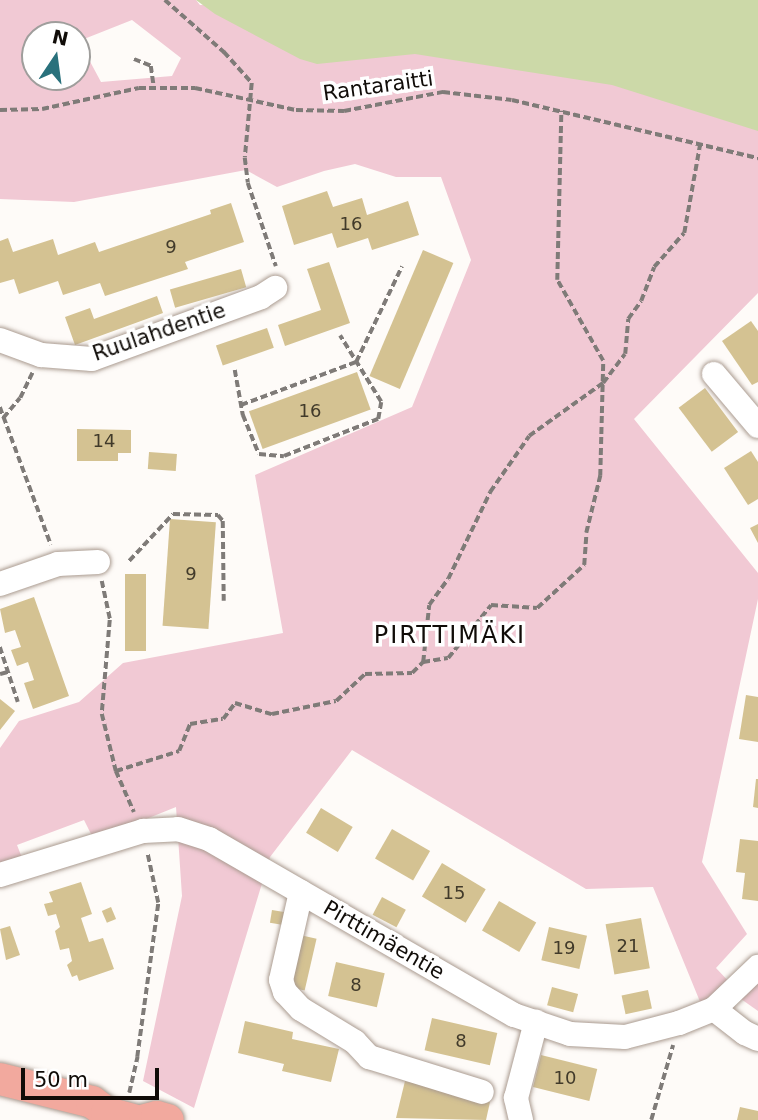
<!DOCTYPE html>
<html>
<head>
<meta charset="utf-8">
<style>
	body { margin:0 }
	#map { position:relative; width:758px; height:1120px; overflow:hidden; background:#fefbf8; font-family:"DejaVu Sans",sans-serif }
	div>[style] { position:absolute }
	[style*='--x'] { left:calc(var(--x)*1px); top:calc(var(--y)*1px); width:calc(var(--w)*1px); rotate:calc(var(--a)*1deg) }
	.green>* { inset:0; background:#f1c9d4 }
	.water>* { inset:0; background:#ccd9a8 }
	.building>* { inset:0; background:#d4c292; transform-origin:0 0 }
	.path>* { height:3.5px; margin-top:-1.75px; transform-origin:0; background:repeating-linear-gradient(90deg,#7f7b78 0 7px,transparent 0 10.5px) }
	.roads { filter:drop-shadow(0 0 2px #aa9b90) drop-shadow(0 0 2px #aa9b90) }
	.minor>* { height:24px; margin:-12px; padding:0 12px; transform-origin:12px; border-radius:12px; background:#fff }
	.major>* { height:32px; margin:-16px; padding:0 16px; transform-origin:16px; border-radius:16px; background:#f2a99e }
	span { translate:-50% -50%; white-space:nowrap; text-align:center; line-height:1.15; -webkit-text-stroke:7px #fff; paint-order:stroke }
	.number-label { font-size:18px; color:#413a2a }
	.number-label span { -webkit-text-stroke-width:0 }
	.street-label { font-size:21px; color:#100c08 }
	.quarter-label { font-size:24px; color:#100c08; letter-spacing:2px }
	.north { position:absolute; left:21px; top:21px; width:70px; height:70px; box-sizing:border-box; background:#fff; border:2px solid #9f9e9c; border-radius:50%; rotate:13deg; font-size:19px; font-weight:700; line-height:28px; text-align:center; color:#100c08 }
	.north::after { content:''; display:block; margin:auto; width:24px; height:32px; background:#29717c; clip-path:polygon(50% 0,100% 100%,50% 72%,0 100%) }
	.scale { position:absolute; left:21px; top:1068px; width:138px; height:32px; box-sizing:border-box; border:4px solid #100c08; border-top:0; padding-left:9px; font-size:21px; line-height:24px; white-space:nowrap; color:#100c08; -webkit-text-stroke:5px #fff; paint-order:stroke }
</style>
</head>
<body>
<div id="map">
	<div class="green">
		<i style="clip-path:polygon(evenodd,0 0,196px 0,200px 5px,369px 0,653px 0,758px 29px,758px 293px,634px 419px,758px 573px,758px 599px,702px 862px,747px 934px,716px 968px,733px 986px,703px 1009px,653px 887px,586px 889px,352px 750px,270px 857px,194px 1108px,143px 1081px,182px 896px,176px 807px,94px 840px,84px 820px,17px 845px,24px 863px,0 866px,0 748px,19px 721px,79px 702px,123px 663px,283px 633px,255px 475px,412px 407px,471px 260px,441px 177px,396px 177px,355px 164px,324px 171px,277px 187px,246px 170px,74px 202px,0 199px,0 0,132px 20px,181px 58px,172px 76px,101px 82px,79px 41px,132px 20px,0 0,35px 35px,77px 35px,77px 77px,35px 77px,35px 35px)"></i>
		<i style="clip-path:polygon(758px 980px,758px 1011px,741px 999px)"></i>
	</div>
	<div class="water">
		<i style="clip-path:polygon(196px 0,758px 0,758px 131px,612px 85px,415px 54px,317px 64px,300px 59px,215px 14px)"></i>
	</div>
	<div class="building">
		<i style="clip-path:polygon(327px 191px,333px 207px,362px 198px,367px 215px,408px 201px,419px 235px,372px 250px,368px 238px,337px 248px,332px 233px,294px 245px,282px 206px)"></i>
		<i style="clip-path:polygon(231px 203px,244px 242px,185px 262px,188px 269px,105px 296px,100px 283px,63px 295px,58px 281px,19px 294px,14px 279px,0 283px,0 241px,8px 238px,13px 252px,53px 239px,58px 255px,95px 242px,99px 252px,211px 214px,210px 210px)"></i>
		<i style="left:423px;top:250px;width:33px;height:137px;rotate:23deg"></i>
		<i style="clip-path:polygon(329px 262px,350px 323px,285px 346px,278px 325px,321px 310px,307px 269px)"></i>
		<i style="left:241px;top:269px;width:19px;height:74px;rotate:74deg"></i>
		<i style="clip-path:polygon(157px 296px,163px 313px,75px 345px,65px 317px,90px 308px,94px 319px)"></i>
		<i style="clip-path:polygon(751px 321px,758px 331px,758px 382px,752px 385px,722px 341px)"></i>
		<i style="left:267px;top:328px;width:21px;height:54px;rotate:71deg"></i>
		<i style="left:357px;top:372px;width:40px;height:115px;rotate:70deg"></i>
		<i style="left:705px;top:388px;width:55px;height:33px;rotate:53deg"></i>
		<i style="clip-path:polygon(77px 429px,131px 430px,131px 453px,118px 453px,118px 461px,77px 461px)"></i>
		<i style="clip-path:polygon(751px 451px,758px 462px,758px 499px,748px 505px,724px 468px)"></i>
		<i style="left:149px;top:452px;width:28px;height:17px;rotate:4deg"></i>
		<i style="left:170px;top:519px;width:46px;height:107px;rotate:4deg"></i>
		<i style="clip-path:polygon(758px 524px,758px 543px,750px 528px)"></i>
		<i style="left:125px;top:574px;width:21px;height:77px"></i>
		<i style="clip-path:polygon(34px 597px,69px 696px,33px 709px,24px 683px,34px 680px,28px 662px,17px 666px,11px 650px,21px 647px,15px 630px,5px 633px,0 609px)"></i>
		<i style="clip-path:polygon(746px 695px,758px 697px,758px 742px,739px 739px)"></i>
		<i style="clip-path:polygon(0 699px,15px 711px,0 730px)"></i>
		<i style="clip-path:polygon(756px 779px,758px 779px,758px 808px,753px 807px)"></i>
		<i style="left:321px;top:808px;width:37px;height:29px;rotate:31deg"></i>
		<i style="left:392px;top:829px;width:44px;height:34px;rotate:30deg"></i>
		<i style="clip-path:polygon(740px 839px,758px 841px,758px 901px,742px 899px,745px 873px,736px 872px)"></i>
		<i style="left:442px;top:863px;width:51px;height:39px;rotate:31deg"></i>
		<i style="clip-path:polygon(81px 882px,92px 914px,81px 918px,89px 942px,103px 938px,114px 969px,79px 981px,77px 975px,72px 977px,67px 965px,72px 961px,69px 948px,60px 950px,55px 931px,60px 927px,56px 914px,48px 916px,44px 904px,53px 902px,49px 892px)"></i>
		<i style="left:382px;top:897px;width:27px;height:20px;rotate:28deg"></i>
		<i style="left:499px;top:901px;width:43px;height:34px;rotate:30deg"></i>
		<i style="left:111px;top:907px;width:13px;height:10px;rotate:67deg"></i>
		<i style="left:272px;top:910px;width:12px;height:13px;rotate:9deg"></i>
		<i style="left:641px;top:918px;width:51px;height:36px;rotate:80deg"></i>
		<i style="clip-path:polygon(10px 926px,20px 955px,6px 960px,0 929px)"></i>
		<i style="left:549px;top:927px;width:39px;height:34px;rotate:13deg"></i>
		<i style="left:300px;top:935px;width:17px;height:53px;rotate:13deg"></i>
		<i style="left:336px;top:962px;width:50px;height:35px;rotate:13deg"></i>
		<i style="left:552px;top:987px;width:27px;height:19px;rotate:15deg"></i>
		<i style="left:648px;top:990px;width:19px;height:27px;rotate:78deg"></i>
		<i style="left:432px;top:1018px;width:67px;height:33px;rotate:13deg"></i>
		<i style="clip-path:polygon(245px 1021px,293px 1032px,292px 1039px,339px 1049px,331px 1082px,282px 1071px,284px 1064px,238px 1053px)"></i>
		<i style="left:541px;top:1055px;width:58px;height:33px;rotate:14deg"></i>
		<i style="clip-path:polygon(405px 1081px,490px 1102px,486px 1120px,396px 1118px)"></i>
		<i style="clip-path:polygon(740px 1107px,758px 1111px,758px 1120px,737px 1120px)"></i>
	</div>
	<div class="path">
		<i style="--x:165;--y:0;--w:79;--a:41.4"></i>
		<i style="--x:224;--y:52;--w:42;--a:47.9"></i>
		<i style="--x:252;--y:83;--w:75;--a:95.3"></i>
		<i style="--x:245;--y:158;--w:25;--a:83"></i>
		<i style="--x:248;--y:183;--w:88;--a:71.4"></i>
		<i style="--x:134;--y:59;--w:18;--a:22"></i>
		<i style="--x:151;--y:66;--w:22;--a:82"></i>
		<i style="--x:0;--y:110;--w:42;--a:-1.4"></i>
		<i style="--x:42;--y:109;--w:99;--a:-12.2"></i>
		<i style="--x:139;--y:88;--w:56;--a:0"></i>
		<i style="--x:195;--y:88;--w:103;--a:12.3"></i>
		<i style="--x:296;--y:110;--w:48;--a:1.2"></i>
		<i style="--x:344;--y:111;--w:101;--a:-10.9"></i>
		<i style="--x:443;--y:92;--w:69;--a:6.6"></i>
		<i style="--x:512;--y:100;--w:253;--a:13.3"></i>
		<i style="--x:235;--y:370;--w:46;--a:79.9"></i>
		<i style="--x:243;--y:415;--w:42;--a:67.7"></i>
		<i style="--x:259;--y:454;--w:25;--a:5"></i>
		<i style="--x:284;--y:456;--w:101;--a:-21.5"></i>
		<i style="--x:378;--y:419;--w:17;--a:-80"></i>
		<i style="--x:381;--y:402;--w:78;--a:-121.8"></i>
		<i style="--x:241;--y:405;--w:123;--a:-20.5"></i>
		<i style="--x:356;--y:362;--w:106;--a:-64.4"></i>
		<i style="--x:0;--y:407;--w:147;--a:69.7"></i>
		<i style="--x:3;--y:418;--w:26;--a:-50"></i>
		<i style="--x:20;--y:398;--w:28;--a:-64"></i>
		<i style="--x:129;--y:561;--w:64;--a:-46.9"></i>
		<i style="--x:173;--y:514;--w:45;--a:1.3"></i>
		<i style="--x:218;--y:515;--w:8;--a:50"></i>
		<i style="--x:223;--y:521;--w:80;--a:89.3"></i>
		<i style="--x:102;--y:581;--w:40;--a:78"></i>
		<i style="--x:110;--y:620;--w:94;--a:94.9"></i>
		<i style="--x:102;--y:714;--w:59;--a:76.2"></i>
		<i style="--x:116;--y:771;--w:45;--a:66.3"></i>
		<i style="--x:0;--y:647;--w:58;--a:71.9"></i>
		<i style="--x:423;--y:662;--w:57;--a:-84"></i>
		<i style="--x:429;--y:605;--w:32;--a:-54"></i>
		<i style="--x:448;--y:579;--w:97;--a:-64.2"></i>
		<i style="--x:490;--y:492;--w:68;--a:-55.1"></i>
		<i style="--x:529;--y:436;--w:91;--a:-35.6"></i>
		<i style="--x:603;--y:383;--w:36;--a:-53"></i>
		<i style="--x:625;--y:354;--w:35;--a:-85"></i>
		<i style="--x:628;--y:319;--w:22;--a:-54"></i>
		<i style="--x:641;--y:301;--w:36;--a:-69"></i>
		<i style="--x:654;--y:267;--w:45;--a:-48.6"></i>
		<i style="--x:684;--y:233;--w:90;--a:-79.8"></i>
		<i style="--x:0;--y:674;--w:8;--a:-14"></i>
		<i style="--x:116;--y:771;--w:66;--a:-17.6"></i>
		<i style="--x:179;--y:751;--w:29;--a:-68"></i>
		<i style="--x:190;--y:724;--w:33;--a:-9"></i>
		<i style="--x:223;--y:719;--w:20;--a:-53"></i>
		<i style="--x:235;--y:703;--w:39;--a:17"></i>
		<i style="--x:272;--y:714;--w:65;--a:-11.5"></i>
		<i style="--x:336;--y:701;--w:40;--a:-43"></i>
		<i style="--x:365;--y:674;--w:47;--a:-1.2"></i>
		<i style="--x:412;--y:673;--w:16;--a:-45"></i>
		<i style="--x:423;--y:662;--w:25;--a:-9"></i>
		<i style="--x:448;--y:658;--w:68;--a:-50.9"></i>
		<i style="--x:491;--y:605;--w:46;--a:3.7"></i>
		<i style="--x:537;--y:608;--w:64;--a:-42.5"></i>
		<i style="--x:584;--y:565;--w:32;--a:-86"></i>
		<i style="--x:586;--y:533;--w:59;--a:-76.2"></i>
		<i style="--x:600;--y:476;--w:115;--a:-88.5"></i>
		<i style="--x:603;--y:361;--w:93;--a:-119.6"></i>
		<i style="--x:557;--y:280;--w:169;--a:-88.6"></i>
		<i style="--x:129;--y:1093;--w:37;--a:-77"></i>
		<i style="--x:137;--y:1057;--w:155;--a:-82.2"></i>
		<i style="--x:158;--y:903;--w:52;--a:-102.2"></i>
		<i style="--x:651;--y:1120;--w:78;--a:-73.7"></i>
	</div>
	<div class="roads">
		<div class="minor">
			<i style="--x:0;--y:340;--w:44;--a:20.1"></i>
			<i style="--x:41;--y:355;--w:51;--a:4.5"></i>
			<i style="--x:92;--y:359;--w:180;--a:-20.1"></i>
			<i style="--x:261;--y:297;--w:17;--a:-33"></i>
			<i style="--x:714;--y:374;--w:68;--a:49.8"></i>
			<i style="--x:0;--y:584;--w:61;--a:-19"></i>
			<i style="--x:58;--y:564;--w:40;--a:-2.9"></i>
			<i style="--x:0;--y:875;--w:150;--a:-17.1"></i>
			<i style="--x:143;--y:831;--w:35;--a:-3"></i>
			<i style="--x:178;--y:829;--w:33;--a:18"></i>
			<i style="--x:209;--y:839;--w:352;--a:30"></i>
			<i style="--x:514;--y:1015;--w:59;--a:18.7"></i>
			<i style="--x:570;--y:1034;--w:55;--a:3.1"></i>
			<i style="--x:625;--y:1037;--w:56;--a:-14.5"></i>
			<i style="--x:679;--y:1023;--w:38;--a:-22"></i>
			<i style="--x:714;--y:1009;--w:61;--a:-43.7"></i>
			<i style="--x:301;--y:892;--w:90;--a:102.8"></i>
			<i style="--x:281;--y:980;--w:13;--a:72"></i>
			<i style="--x:285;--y:992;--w:23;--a:47"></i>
			<i style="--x:301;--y:1009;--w:63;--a:31.4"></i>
			<i style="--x:355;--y:1042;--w:21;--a:47"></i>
			<i style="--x:369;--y:1057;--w:118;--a:17.2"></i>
			<i style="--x:714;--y:1009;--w:39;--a:38"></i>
			<i style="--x:745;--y:1033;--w:14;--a:25"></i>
			<i style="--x:521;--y:1120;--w:23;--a:-103"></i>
			<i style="--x:516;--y:1098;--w:79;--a:-75.3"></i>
		</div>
		<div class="major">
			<i style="--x:0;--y:1079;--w:95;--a:14"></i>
			<i style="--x:92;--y:1102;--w:19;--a:36"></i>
			<i style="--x:107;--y:1113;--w:27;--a:15"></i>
			<i style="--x:145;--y:1120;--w:12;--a:-14"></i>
			<i style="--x:157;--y:1117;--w:11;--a:15"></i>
		</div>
	</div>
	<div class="number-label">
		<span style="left:351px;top:224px">16</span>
		<span style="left:171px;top:247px">9</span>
		<span style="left:310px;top:411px">16</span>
		<span style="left:104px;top:441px">14</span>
		<span style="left:191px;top:574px">9</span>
		<span style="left:454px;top:893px">15</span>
		<span style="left:628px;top:946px">21</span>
		<span style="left:564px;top:948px">19</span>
		<span style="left:356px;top:985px">8</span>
		<span style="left:461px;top:1041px">8</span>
		<span style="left:565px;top:1078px">10</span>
	</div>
	<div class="street-label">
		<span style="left:378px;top:86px;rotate:-8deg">Rantaraitti</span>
		<span style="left:159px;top:332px;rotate:-19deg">Ruulahdentie</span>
		<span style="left:384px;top:940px;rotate:30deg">Pirttimäentie</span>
	</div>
	<div class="quarter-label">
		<span style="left:450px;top:636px">PIRTTIMÄKI</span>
	</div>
	<div class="north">N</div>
	<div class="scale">50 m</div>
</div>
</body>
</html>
